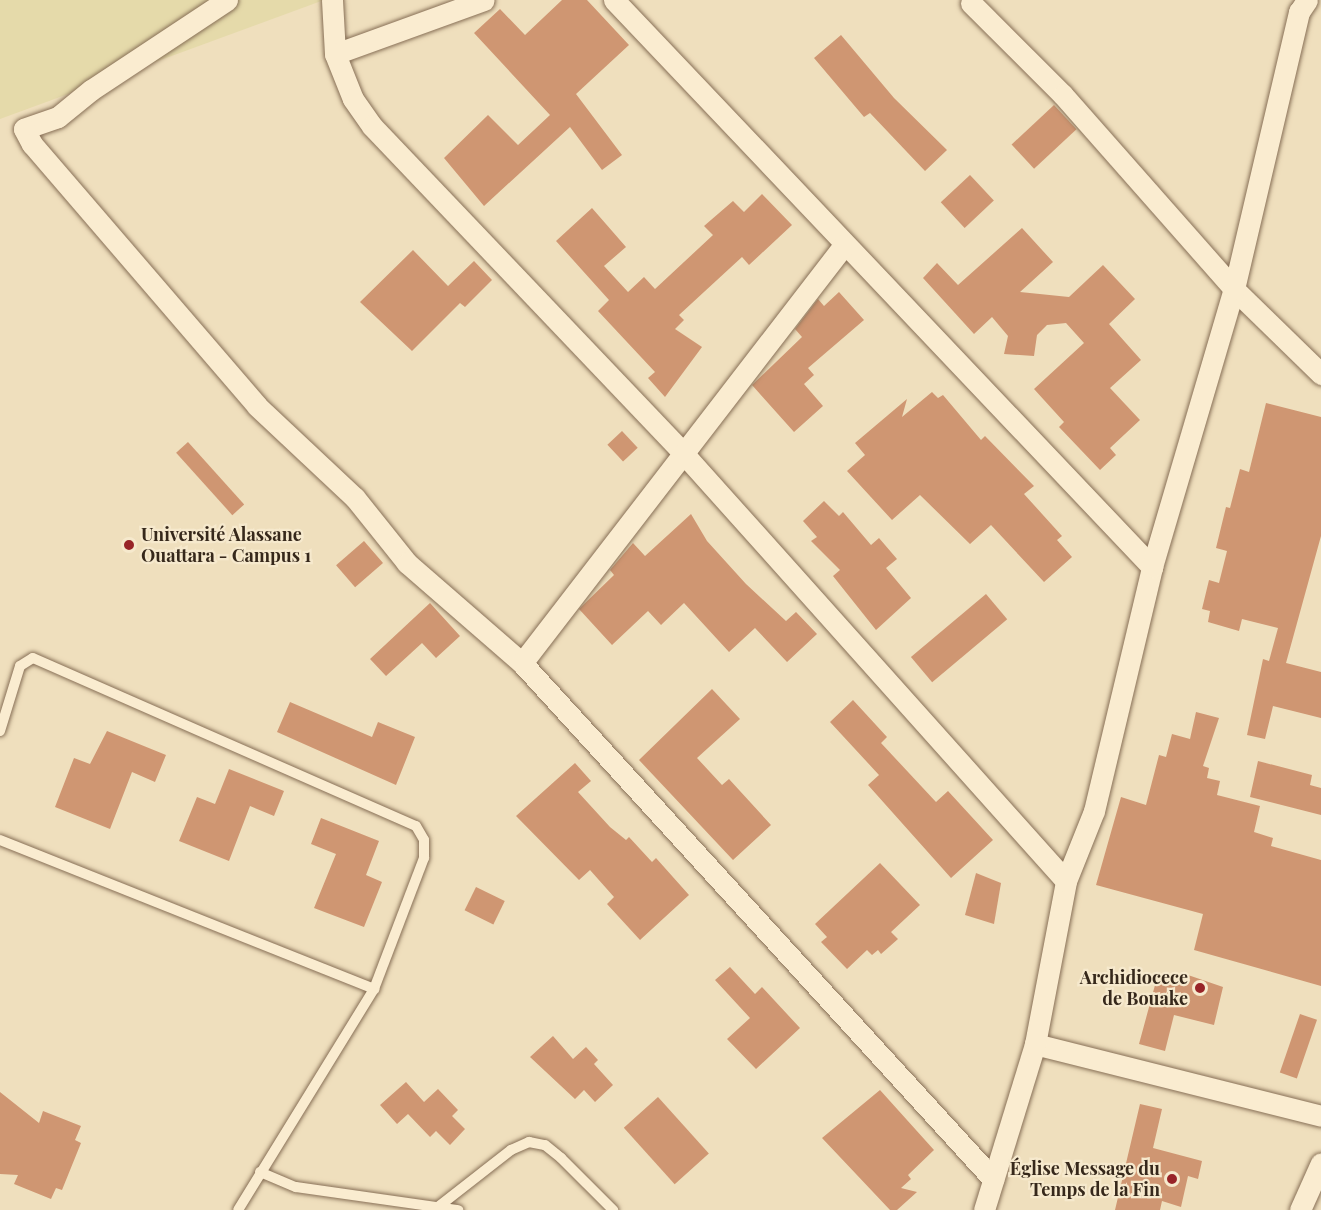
<!DOCTYPE html>
<html>
<head>
<meta charset="utf-8">
<style>
	body { margin:0 }
	#map { position:relative; width:1321px; height:1210px; overflow:hidden; background:#efdfbd; font-family:"Playfair Display",serif }
	div>[style] { position:absolute }
	[style*='--x'] { left:calc(var(--x)*1px); top:calc(var(--y)*1px); width:calc(var(--w)*1px); rotate:calc(var(--a)*1deg) }
	.farmland>* { inset:0; background:#e5daaa }
	.building>* { inset:0; background:#cf9672; transform-origin:0 0 }
	.roads { filter:drop-shadow(0 0 2px #876f56) drop-shadow(0 0 2px #876f56) }
	.lane>* { height:10px; margin:-5px; padding:0 5px; transform-origin:5px; border-radius:5px; background:#faecd0 }
	.street>* { height:21px; margin:-10.5px; padding:0 10.5px; transform-origin:10.5px; border-radius:10.5px; background:#faecd0 }
	.dots>* { width:16px; height:16px; translate:-50% -50%; box-sizing:border-box; border:3px solid #f6e9cd; border-radius:50% }
	span { translate:-50% -50%; white-space:nowrap; text-align:center; line-height:1.15; -webkit-text-stroke:4.5px #f6e9cd; paint-order:stroke }
	.poi-label { font-size:18px; color:#36281b; font-weight:700 }
	.left { translate:0 -50%; text-align:left }
	.right { translate:-100% -50%; text-align:right }
</style>
</head>
<body>
<div id="map">
	<div class="farmland">
		<i style="clip-path:polygon(0 0,324px 0,0 119px)"></i>
	</div>
	<div class="building">
		<i style="clip-path:polygon(562px 0,587px 0,629px 45px,576px 94px,622px 155px,602px 170px,570px 127px,484px 206px,444px 158px,488px 115px,518px 145px,550px 115px,474px 33px,500px 9px,525px 35px)"></i>
		<i style="clip-path:polygon(841px 35px,894px 98px,947px 150px,925px 171px,870px 113px,864px 117px,814px 58px)"></i>
		<i style="left:1054px;top:105px;width:33px;height:58px;rotate:47deg"></i>
		<i style="left:970px;top:175px;width:35px;height:40px;rotate:47deg"></i>
		<i style="clip-path:polygon(762px 194px,792px 225px,749px 265px,742px 257px,679px 315px,684px 320px,675px 329px,702px 347px,665px 397px,648px 378px,655px 372px,598px 311px,609px 300px,556px 241px,592px 208px,626px 247px,604px 266px,628px 292px,644px 277px,655px 289px,713px 235px,704px 226px,733px 201px,744px 212px)"></i>
		<i style="clip-path:polygon(1022px 228px,1053px 262px,1020px 292px,1069px 297px,1103px 265px,1135px 299px,1109px 324px,1141px 360px,1110px 388px,1140px 420px,1110px 448px,1116px 455px,1100px 470px,1059px 427px,1064px 422px,1034px 389px,1084px 343px,1066px 323px,1047px 325px,1037px 335px,1034px 356px,1004px 354px,1008px 336px,992px 317px,974px 334px,923px 278px,937px 263px,958px 285px)"></i>
		<i style="clip-path:polygon(413px 250px,448px 286px,474px 261px,492px 280px,465px 307px,460px 303px,412px 351px,360px 302px)"></i>
		<i style="clip-path:polygon(839px 292px,864px 320px,808px 368px,814px 375px,804px 384px,823px 406px,794px 432px,752px 385px,802px 337px,795px 329px,818px 299px,824px 306px)"></i>
		<i style="clip-path:polygon(932px 392px,938px 398px,943px 395px,981px 440px,985px 436px,1034px 486px,1024px 494px,1062px 536px,1057px 540px,1072px 557px,1044px 582px,991px 525px,970px 544px,920px 495px,892px 520px,847px 471px,865px 455px,855px 443px,907px 399px,902px 417px)"></i>
		<i style="clip-path:polygon(1266px 403px,1321px 417px,1321px 536px,1286px 663px,1321px 672px,1321px 718px,1273px 706px,1265px 739px,1247px 735px,1263px 659px,1269px 661px,1278px 628px,1242px 619px,1239px 631px,1208px 622px,1210px 611px,1202px 609px,1209px 580px,1219px 583px,1227px 551px,1216px 548px,1226px 507px,1230px 508px,1240px 469px,1249px 472px)"></i>
		<i style="left:622px;top:431px;width:23px;height:20px;rotate:47deg"></i>
		<i style="left:188px;top:442px;width:84px;height:16px;rotate:48deg"></i>
		<i style="clip-path:polygon(824px 501px,839px 516px,843px 512px,871px 545px,879px 538px,897px 559px,886px 568px,911px 598px,876px 630px,833px 576px,840px 570px,811px 541px,817px 537px,803px 521px)"></i>
		<i style="clip-path:polygon(691px 514px,707px 541px,746px 584px,786px 621px,796px 612px,817px 634px,787px 662px,755px 628px,729px 652px,684px 603px,661px 625px,648px 611px,612px 645px,579px 609px,614px 575px,610px 570px,633px 543px,645px 556px)"></i>
		<i style="left:364px;top:541px;width:29px;height:37px;rotate:49deg"></i>
		<i style="left:986px;top:594px;width:33px;height:98px;rotate:50deg"></i>
		<i style="clip-path:polygon(430px 603px,460px 636px,436px 658px,422px 643px,386px 676px,370px 659px)"></i>
		<i style="clip-path:polygon(712px 689px,740px 719px,697px 758px,722px 785px,729px 779px,771px 825px,733px 860px,639px 760px)"></i>
		<i style="clip-path:polygon(853px 700px,887px 737px,881px 743px,936px 802px,948px 791px,993px 840px,951px 878px,868px 785px,879px 775px,830px 722px)"></i>
		<i style="clip-path:polygon(290px 702px,372px 737px,378px 722px,415px 737px,396px 785px,277px 732px)"></i>
		<i style="clip-path:polygon(1196px 712px,1219px 718px,1203px 766px,1209px 768px,1207px 778px,1220px 781px,1217px 795px,1260px 806px,1254px 832px,1273px 838px,1271px 846px,1321px 860px,1321px 986px,1194px 950px,1203px 914px,1096px 885px,1121px 797px,1146px 805px,1159px 755px,1166px 757px,1172px 734px,1190px 739px)"></i>
		<i style="clip-path:polygon(107px 731px,166px 755px,155px 782px,132px 772px,110px 829px,55px 807px,74px 758px,90px 764px)"></i>
		<i style="clip-path:polygon(1258px 761px,1312px 775px,1310px 785px,1321px 788px,1321px 815px,1250px 797px)"></i>
		<i style="clip-path:polygon(575px 763px,591px 781px,578px 792px,610px 827px,626px 840px,629px 837px,652px 862px,656px 858px,689px 895px,640px 940px,607px 904px,614px 897px,590px 870px,579px 880px,516px 816px)"></i>
		<i style="clip-path:polygon(229px 769px,284px 791px,274px 816px,250px 806px,229px 861px,179px 841px,197px 797px,215px 804px)"></i>
		<i style="clip-path:polygon(321px 818px,379px 841px,366px 875px,382px 882px,364px 927px,314px 908px,336px 854px,311px 844px)"></i>
		<i style="clip-path:polygon(880px 863px,920px 905px,891px 932px,898px 939px,881px 954px,878px 950px,872px 955px,867px 950px,847px 969px,821px 942px,827px 937px,815px 924px)"></i>
		<i style="clip-path:polygon(976px 873px,1001px 883px,994px 924px,965px 915px)"></i>
		<i style="left:476px;top:887px;width:32px;height:26px;rotate:26deg"></i>
		<i style="clip-path:polygon(730px 967px,755px 994px,762px 987px,800px 1028px,756px 1069px,727px 1039px,750px 1018px,715px 980px)"></i>
		<i style="clip-path:polygon(1158px 974px,1186px 982px,1188px 975px,1223px 987px,1214px 1025px,1174px 1015px,1165px 1051px,1139px 1044px)"></i>
		<i style="left:1300px;top:1014px;width:18px;height:62px;rotate:19deg"></i>
		<i style="clip-path:polygon(553px 1036px,573px 1059px,586px 1047px,598px 1060px,594px 1064px,613px 1085px,595px 1102px,584px 1090px,575px 1099px,530px 1057px)"></i>
		<i style="clip-path:polygon(406px 1082px,424px 1102px,438px 1089px,458px 1110px,452px 1116px,465px 1129px,450px 1145px,436px 1131px,430px 1137px,408px 1114px,397px 1124px,380px 1105px)"></i>
		<i style="clip-path:polygon(880px 1090px,934px 1150px,908px 1175px,911px 1179px,901px 1188px,917px 1192px,897px 1210px,890px 1210px,822px 1138px)"></i>
		<i style="clip-path:polygon(0 1092px,39px 1123px,43px 1111px,81px 1126px,75px 1140px,81px 1143px,62px 1190px,56px 1188px,51px 1199px,14px 1184px,18px 1175px,0 1174px)"></i>
		<i style="left:658px;top:1097px;width:76px;height:46px;rotate:48deg"></i>
		<i style="clip-path:polygon(1140px 1104px,1162px 1109px,1153px 1148px,1202px 1161px,1198px 1179px,1188px 1176px,1181px 1207px,1162px 1201px,1160px 1210px,1115px 1210px)"></i>
	</div>
	<div class="roads">
		<div class="lane">
			<i style="--x:0;--y:731;--w:68;--a:-72.9"></i>
			<i style="--x:20;--y:666;--w:15;--a:-32"></i>
			<i style="--x:33;--y:658;--w:418;--a:23.7"></i>
			<i style="--x:416;--y:826;--w:16;--a:60"></i>
			<i style="--x:424;--y:840;--w:18;--a:90"></i>
			<i style="--x:424;--y:858;--w:140;--a:110.9"></i>
			<i style="--x:374;--y:989;--w:259;--a:121.6"></i>
			<i style="--x:0;--y:840;--w:403;--a:21.7"></i>
			<i style="--x:260;--y:1172;--w:39;--a:23"></i>
			<i style="--x:296;--y:1187;--w:164;--a:8.1"></i>
			<i style="--x:438;--y:1207;--w:93;--a:-38"></i>
			<i style="--x:511;--y:1150;--w:20;--a:-24"></i>
			<i style="--x:529;--y:1142;--w:16;--a:11"></i>
			<i style="--x:545;--y:1145;--w:21;--a:39"></i>
			<i style="--x:561;--y:1158;--w:74;--a:45"></i>
		</div>
		<div class="street">
			<i style="--x:227;--y:0;--w:163;--a:146.5"></i>
			<i style="--x:91;--y:90;--w:43;--a:140.7"></i>
			<i style="--x:58;--y:117;--w:36;--a:161"></i>
			<i style="--x:24;--y:129;--w:17;--a:62"></i>
			<i style="--x:32;--y:144;--w:345;--a:49.3"></i>
			<i style="--x:257;--y:406;--w:134;--a:43.2"></i>
			<i style="--x:355;--y:498;--w:83;--a:51.3"></i>
			<i style="--x:407;--y:563;--w:152;--a:41"></i>
			<i style="--x:522;--y:663;--w:699;--a:47.61"></i>
			<i style="--x:332;--y:0;--w:54;--a:86.8"></i>
			<i style="--x:335;--y:54;--w:48;--a:68.2"></i>
			<i style="--x:353;--y:99;--w:33;--a:55"></i>
			<i style="--x:372;--y:126;--w:451;--a:46.4"></i>
			<i style="--x:683;--y:453;--w:574;--a:48.18"></i>
			<i style="--x:614;--y:0;--w:782;--a:46.5"></i>
			<i style="--x:971;--y:3;--w:130;--a:45"></i>
			<i style="--x:1063;--y:95;--w:259;--a:48.6"></i>
			<i style="--x:1234;--y:289;--w:122;--a:44.3"></i>
			<i style="--x:335;--y:54;--w:158;--a:-19.9"></i>
			<i style="--x:522;--y:663;--w:528;--a:-52.39"></i>
			<i style="--x:1035;--y:1044;--w:295;--a:14.1"></i>
			<i style="--x:984;--y:1210;--w:174;--a:-72.9"></i>
			<i style="--x:1035;--y:1044;--w:166;--a:-79.2"></i>
			<i style="--x:1066;--y:881;--w:75;--a:-68.2"></i>
			<i style="--x:1094;--y:811;--w:251;--a:-76.6"></i>
			<i style="--x:1152;--y:567;--w:290;--a:-73.6"></i>
			<i style="--x:1234;--y:289;--w:285;--a:-76.8"></i>
			<i style="--x:1299;--y:12;--w:14;--a:-56"></i>
			<i style="--x:1300;--y:1210;--w:51;--a:-65.9"></i>
		</div>
	</div>
	<div class="dots">
		<i style="left:129px;top:545px;background:#982428"></i>
		<i style="left:1200px;top:988px;background:#982428"></i>
		<i style="left:1172px;top:1179px;background:#982428"></i>
	</div>
	<div class="poi-label">
		<span class="left" style="left:141px;top:545px">Université Alassane<br>Ouattara - Campus 1</span>
		<span class="right" style="left:1188px;top:988px">Archidiocece<br>de Bouake</span>
		<span class="right" style="left:1160px;top:1179px">Église Message du<br>Temps de la Fin</span>
	</div>
</div>
</body>
</html>
